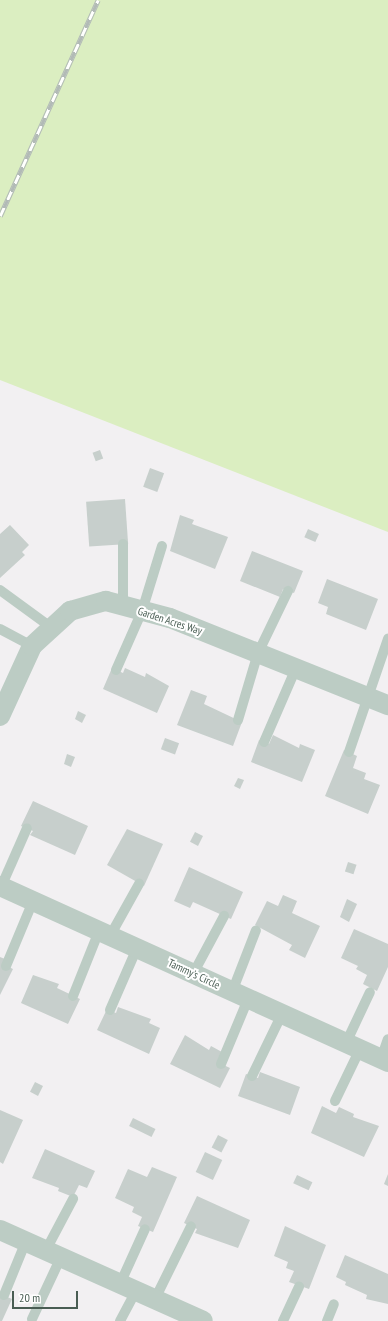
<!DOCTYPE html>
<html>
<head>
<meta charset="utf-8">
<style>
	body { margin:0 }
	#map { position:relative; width:388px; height:1321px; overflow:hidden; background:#f2f0f2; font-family:"PT Sans Narrow",sans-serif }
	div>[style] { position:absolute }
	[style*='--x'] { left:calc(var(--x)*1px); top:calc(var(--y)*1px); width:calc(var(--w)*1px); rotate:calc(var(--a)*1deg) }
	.green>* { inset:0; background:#dbeec1 }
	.building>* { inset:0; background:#c7cfcc; transform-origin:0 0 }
	.lane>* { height:10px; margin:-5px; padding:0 5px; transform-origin:5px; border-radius:5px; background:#bcccc4 }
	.street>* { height:20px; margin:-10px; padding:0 10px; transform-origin:10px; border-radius:10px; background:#bcccc4 }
	.rail>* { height:4.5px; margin-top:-2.25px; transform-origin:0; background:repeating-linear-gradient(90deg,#fff 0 9px,#b2bab7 0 18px); box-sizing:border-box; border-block:1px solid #b2bab7 }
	span { translate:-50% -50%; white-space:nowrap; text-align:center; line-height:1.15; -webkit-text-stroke:4px #fff; paint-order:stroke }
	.street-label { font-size:11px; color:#495d53 }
	.scale { position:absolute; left:12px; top:1291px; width:66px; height:18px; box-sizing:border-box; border:2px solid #495d53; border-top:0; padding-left:5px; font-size:12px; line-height:14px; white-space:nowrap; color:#495d53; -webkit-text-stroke:3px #fff; paint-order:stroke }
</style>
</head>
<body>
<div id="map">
	<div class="green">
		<i style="clip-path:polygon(0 0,388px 0,388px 532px,0 380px)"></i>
	</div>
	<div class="building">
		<i style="left:100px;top:450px;width:9px;height:8px;rotate:69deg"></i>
		<i style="left:150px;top:468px;width:15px;height:20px;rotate:20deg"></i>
		<i style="left:125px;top:499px;width:45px;height:39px;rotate:86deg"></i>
		<i style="clip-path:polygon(180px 515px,194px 520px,192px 524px,228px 537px,215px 569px,170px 551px)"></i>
		<i style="clip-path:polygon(10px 525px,29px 545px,22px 552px,25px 555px,0 578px,0 534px)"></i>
		<i style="left:308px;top:529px;width:12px;height:9px;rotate:24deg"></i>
		<i style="clip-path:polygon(252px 551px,303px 571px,294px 593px,283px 589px,280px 597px,240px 581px)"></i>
		<i style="clip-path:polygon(327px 579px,378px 599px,366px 630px,326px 614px,328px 607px,318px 603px)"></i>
		<i style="clip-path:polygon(112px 668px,123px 673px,125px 668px,145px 677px,146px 673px,169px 686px,157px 713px,103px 689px)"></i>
		<i style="clip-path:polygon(191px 690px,207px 696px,204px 704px,242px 722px,233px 746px,177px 725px)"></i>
		<i style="clip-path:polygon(78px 711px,86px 715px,82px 723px,75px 719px)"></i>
		<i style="clip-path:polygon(273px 735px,299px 748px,300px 744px,315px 750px,302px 782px,251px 762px,259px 740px,269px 744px)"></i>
		<i style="left:165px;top:738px;width:15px;height:12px;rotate:20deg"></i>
		<i style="clip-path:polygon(344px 750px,357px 756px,353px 768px,366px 773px,364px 779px,380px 785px,368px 814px,325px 796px)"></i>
		<i style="clip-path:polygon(67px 754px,75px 757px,71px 767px,64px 764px)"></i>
		<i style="clip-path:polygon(238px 778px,244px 780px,240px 789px,234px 786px)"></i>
		<i style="clip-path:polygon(33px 801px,88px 826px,75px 855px,30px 835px,33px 831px,21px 826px)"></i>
		<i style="clip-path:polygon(127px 829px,163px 844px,144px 886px,107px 865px)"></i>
		<i style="left:195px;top:832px;width:9px;height:11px;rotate:27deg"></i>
		<i style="left:348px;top:862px;width:9px;height:10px;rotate:18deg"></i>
		<i style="clip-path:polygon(189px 867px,243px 892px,231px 919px,193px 902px,190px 908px,174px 901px)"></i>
		<i style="clip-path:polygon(283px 895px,297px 901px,292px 913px,320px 926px,305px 958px,289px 950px,292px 945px,255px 925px,267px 901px,278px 906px)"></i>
		<i style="clip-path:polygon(347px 899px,357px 904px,349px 922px,340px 917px)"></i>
		<i style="clip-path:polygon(354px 929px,388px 944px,388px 967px,377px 991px,363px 984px,367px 975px,356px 969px,358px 966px,341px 958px)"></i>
		<i style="clip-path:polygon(0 957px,5px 959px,3px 964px,13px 969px,0 995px)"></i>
		<i style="clip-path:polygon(33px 975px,59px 984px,57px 988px,80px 999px,68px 1024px,21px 1003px)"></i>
		<i style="clip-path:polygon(118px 1007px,151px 1019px,149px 1023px,160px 1028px,149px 1054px,97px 1030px,107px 1009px,116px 1013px)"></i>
		<i style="clip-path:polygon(185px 1035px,209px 1050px,211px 1046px,222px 1052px,217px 1062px,230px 1068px,220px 1088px,170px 1064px)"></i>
		<i style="clip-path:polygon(260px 1072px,300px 1087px,290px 1115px,238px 1096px,246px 1074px,258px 1078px)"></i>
		<i style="left:35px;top:1082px;width:9px;height:11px;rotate:27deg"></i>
		<i style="clip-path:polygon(322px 1106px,336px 1113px,339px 1107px,354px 1114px,353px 1117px,379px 1126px,364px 1157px,311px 1133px)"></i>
		<i style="clip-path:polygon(0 1110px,23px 1120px,3px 1164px,0 1162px)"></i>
		<i style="left:133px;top:1118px;width:25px;height:9px;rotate:26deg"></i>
		<i style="left:218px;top:1135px;width:11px;height:14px;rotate:27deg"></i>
		<i style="clip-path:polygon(45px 1149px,95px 1171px,87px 1188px,79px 1185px,73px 1197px,58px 1191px,59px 1188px,32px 1178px)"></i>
		<i style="left:205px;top:1152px;width:19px;height:22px;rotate:25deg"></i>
		<i style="clip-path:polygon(152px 1167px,177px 1177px,153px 1232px,138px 1226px,142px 1217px,132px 1212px,134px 1207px,115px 1198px,128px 1169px,147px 1177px)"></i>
		<i style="clip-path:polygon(388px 1174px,388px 1186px,384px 1184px)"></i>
		<i style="left:297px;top:1175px;width:17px;height:9px;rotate:25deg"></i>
		<i style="clip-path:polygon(197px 1196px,250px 1220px,238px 1248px,195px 1233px,197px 1229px,184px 1223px)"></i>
		<i style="clip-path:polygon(285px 1226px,326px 1245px,309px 1289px,289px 1282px,294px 1271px,286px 1268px,288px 1262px,274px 1256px)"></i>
		<i style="clip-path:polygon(345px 1255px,388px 1274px,388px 1304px,366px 1299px,367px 1295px,345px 1285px,346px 1282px,336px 1277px)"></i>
		<i style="clip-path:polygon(0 1294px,12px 1299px,2px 1321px,0 1321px)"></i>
	</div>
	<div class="lane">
		<i style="--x:123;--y:544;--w:62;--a:90"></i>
		<i style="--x:0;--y:590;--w:64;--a:36.2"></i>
		<i style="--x:0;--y:629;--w:36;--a:28"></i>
		<i style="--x:116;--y:670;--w:64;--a:-66.2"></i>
		<i style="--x:142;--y:611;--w:68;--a:-72.9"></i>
		<i style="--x:238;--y:720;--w:70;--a:-73.4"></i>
		<i style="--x:258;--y:653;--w:69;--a:-64.2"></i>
		<i style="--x:264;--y:742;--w:81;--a:-66.6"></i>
		<i style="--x:349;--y:752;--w:120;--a:-71"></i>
		<i style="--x:1;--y:887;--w:64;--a:-66.2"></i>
		<i style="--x:110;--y:936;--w:60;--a:-60.9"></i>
		<i style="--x:6;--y:966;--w:70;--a:-67.4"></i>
		<i style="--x:193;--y:974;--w:66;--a:-61.9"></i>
		<i style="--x:232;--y:992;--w:66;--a:-68.8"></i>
		<i style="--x:73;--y:996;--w:70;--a:-68.2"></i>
		<i style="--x:110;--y:1010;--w:68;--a:-66.5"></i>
		<i style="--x:346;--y:1043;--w:56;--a:-64.8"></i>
		<i style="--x:381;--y:1059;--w:21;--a:-71"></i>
		<i style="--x:221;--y:1064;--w:70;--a:-67.4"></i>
		<i style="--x:252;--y:1076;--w:69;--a:-64.2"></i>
		<i style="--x:335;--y:1101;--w:58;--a:-64.3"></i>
		<i style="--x:46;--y:1250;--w:58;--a:-62.1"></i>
		<i style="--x:120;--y:1284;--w:60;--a:-65.6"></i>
		<i style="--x:4;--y:1295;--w:58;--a:-67.8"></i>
		<i style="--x:155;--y:1299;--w:81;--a:-63.7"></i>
		<i style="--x:32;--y:1319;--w:68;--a:-64.9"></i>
		<i style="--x:120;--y:1321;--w:34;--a:-62"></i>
		<i style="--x:283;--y:1321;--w:38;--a:-65"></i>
		<i style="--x:327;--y:1321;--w:18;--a:-68"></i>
	</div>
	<div class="street">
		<i style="--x:0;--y:716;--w:77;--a:-65.4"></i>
		<i style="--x:32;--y:646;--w:52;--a:-42.6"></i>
		<i style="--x:70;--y:611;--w:37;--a:-16"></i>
		<i style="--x:106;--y:601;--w:66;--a:14.9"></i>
		<i style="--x:170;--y:618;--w:235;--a:21.8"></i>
		<i style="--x:0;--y:886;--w:426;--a:24.4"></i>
		<i style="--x:0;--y:1230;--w:222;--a:24.1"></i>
	</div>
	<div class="rail">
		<i style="--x:0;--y:216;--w:237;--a:-65.6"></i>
	</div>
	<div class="street-label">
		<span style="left:170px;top:621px;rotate:18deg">Garden Acres Way</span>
		<span style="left:194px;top:974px;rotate:25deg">Tammy's Circle</span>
	</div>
	<div class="scale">20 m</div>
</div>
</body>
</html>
